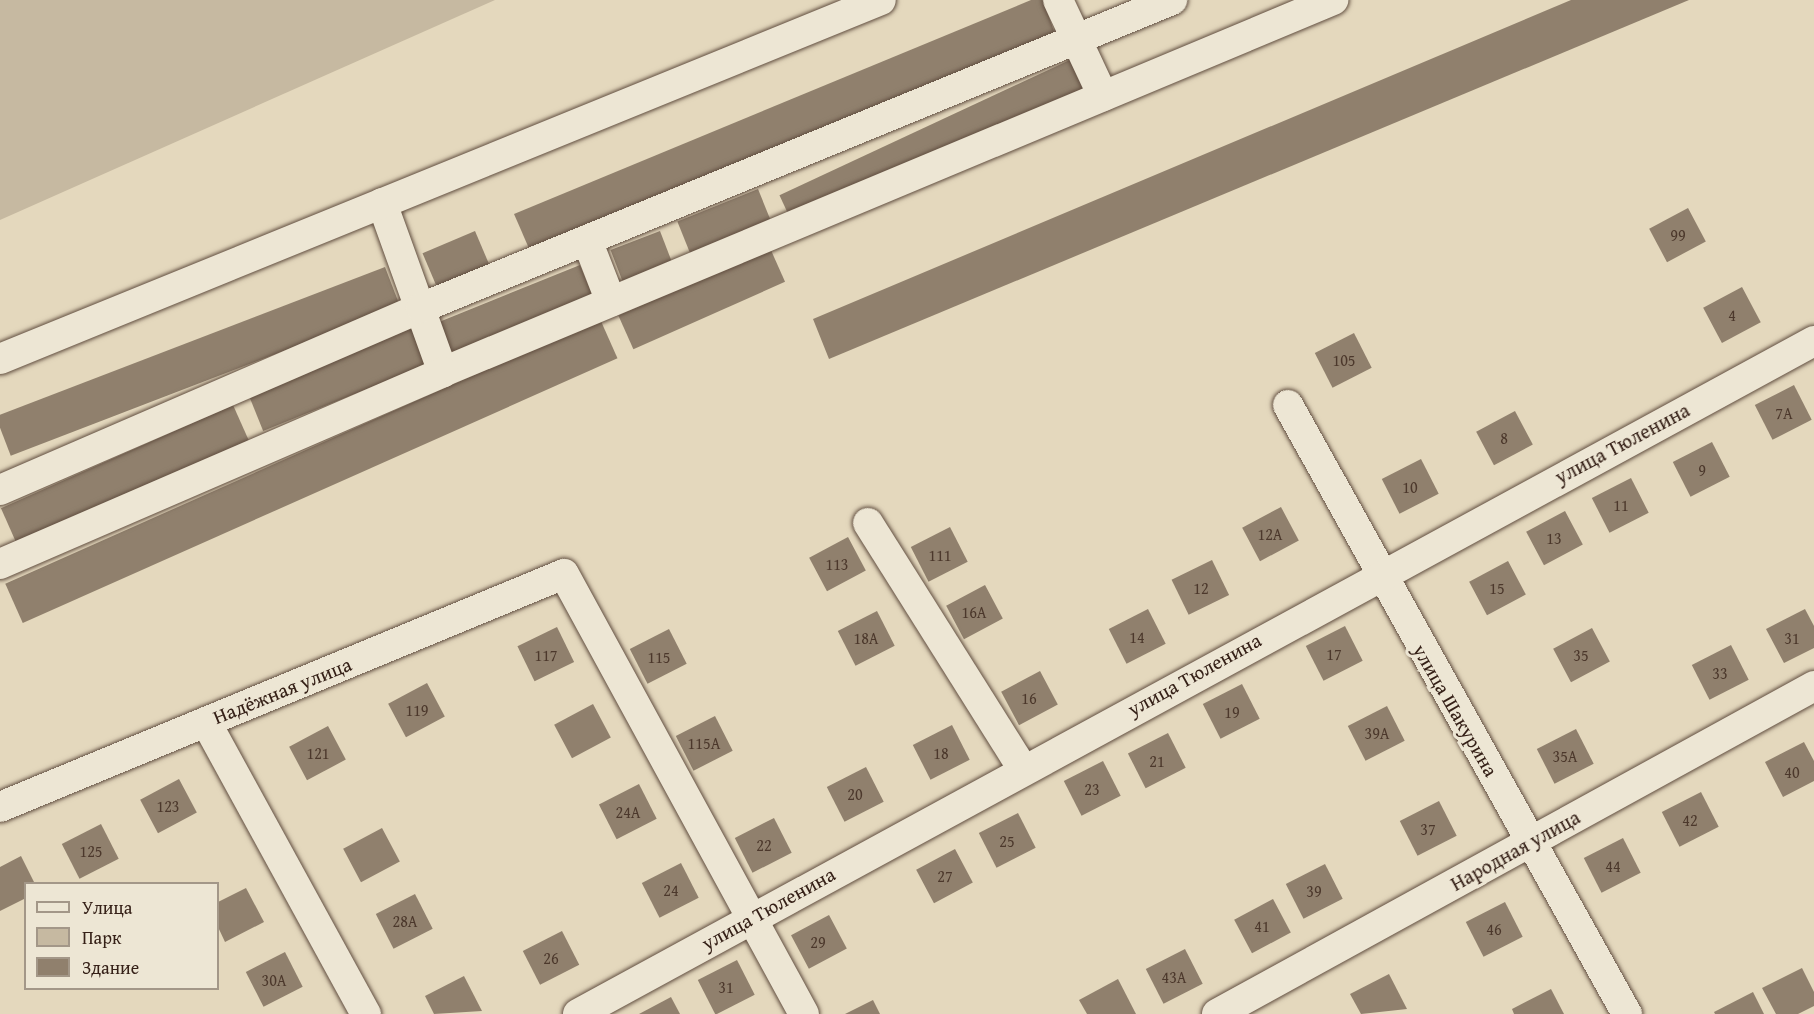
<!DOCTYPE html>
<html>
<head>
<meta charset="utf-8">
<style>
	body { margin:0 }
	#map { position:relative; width:1814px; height:1014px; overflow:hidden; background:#e4d8bd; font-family:"Gentium Book Plus",serif }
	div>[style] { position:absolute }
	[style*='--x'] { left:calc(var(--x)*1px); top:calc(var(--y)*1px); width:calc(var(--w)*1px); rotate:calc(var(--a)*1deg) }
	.green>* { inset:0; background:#c6b9a1 }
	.building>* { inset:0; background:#90806d; transform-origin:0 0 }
	.roads { filter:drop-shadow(0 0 2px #614e40) drop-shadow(0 0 2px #614e40) }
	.minor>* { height:30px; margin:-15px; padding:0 15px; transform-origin:15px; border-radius:15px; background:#ede6d4 }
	span { translate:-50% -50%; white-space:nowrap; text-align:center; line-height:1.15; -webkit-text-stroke:6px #ede6d4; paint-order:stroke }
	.number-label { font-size:16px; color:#4c382c }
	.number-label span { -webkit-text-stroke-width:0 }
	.street-label { font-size:20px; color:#352017 }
	.legend { position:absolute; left:24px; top:882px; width:195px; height:108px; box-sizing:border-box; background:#ede6d4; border:2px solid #a39788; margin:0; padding:8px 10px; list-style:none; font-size:18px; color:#352017 }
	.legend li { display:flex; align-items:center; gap:12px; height:30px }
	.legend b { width:30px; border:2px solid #a39788 }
</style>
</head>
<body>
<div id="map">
	<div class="green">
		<i style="clip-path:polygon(0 0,495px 0,0 220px)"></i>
	</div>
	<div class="building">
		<i style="clip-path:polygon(1031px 0,1043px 0,1055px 34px,531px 253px,514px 214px)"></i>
		<i style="clip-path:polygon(1571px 0,1689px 0,829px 359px,813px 319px)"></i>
		<i style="left:1074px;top:58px;width:44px;height:325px;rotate:65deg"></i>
		<i style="left:758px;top:189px;width:38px;height:87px;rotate:68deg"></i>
		<i style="left:1688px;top:208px;width:38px;height:44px;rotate:62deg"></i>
		<i style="left:475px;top:231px;width:40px;height:57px;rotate:67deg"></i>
		<i style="left:660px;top:231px;width:36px;height:53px;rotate:69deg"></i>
		<i style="left:770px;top:248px;width:37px;height:166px;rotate:66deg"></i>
		<i style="left:580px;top:265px;width:38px;height:152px;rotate:68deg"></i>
		<i style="left:385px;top:267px;width:42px;height:417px;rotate:69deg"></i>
		<i style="left:1742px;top:287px;width:40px;height:44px;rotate:62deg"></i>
		<i style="left:600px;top:319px;width:43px;height:651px;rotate:66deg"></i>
		<i style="left:416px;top:326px;width:40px;height:181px;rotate:68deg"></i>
		<i style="left:1354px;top:333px;width:39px;height:44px;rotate:63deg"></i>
		<i style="left:1794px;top:385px;width:39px;height:44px;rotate:63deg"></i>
		<i style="left:233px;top:405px;width:42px;height:254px;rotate:66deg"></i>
		<i style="left:1515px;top:411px;width:38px;height:44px;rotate:62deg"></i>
		<i style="left:1712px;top:442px;width:39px;height:44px;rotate:63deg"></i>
		<i style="left:1421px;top:459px;width:39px;height:44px;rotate:63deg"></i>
		<i style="left:1631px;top:478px;width:39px;height:44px;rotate:63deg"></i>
		<i style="left:1281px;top:507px;width:38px;height:44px;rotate:62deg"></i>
		<i style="left:1565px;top:511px;width:38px;height:44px;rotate:62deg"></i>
		<i style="left:950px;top:527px;width:39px;height:44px;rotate:63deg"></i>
		<i style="left:848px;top:537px;width:38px;height:44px;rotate:62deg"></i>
		<i style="left:1212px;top:560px;width:39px;height:45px;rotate:64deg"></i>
		<i style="left:1508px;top:561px;width:38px;height:44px;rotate:62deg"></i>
		<i style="left:985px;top:585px;width:38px;height:44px;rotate:62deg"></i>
		<i style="left:1148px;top:609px;width:39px;height:44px;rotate:63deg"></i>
		<i style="clip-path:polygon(1805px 609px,1814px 626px,1814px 648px,1784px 663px,1766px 629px)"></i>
		<i style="left:877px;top:611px;width:39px;height:44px;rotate:63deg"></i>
		<i style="left:1345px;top:626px;width:39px;height:44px;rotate:63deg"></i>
		<i style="left:557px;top:627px;width:39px;height:44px;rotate:64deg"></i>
		<i style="left:1592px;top:628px;width:38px;height:44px;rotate:62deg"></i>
		<i style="left:669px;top:629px;width:39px;height:44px;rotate:63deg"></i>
		<i style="left:1731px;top:645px;width:39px;height:44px;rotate:63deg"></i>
		<i style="left:1040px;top:671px;width:38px;height:44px;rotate:62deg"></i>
		<i style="left:427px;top:683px;width:38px;height:44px;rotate:62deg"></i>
		<i style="left:1242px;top:684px;width:39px;height:44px;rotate:63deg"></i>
		<i style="left:593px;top:704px;width:38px;height:44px;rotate:62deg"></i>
		<i style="left:1387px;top:706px;width:39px;height:44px;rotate:63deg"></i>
		<i style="left:715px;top:716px;width:39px;height:44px;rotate:63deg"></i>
		<i style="left:952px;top:725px;width:39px;height:44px;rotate:63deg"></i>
		<i style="left:328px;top:726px;width:38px;height:44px;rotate:62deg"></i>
		<i style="left:1576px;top:729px;width:39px;height:44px;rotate:63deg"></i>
		<i style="left:1168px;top:733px;width:39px;height:45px;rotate:63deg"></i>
		<i style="clip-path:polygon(1804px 742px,1814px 761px,1814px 781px,1783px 797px,1765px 762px)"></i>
		<i style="left:1103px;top:761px;width:39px;height:44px;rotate:63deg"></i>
		<i style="left:866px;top:767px;width:39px;height:44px;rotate:63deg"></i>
		<i style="left:179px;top:779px;width:38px;height:44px;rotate:62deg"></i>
		<i style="left:639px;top:784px;width:39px;height:45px;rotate:63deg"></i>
		<i style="left:1701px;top:792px;width:39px;height:44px;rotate:63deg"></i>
		<i style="left:1439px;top:801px;width:39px;height:44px;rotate:63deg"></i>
		<i style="left:1018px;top:813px;width:39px;height:44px;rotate:63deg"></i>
		<i style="left:774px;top:818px;width:39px;height:44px;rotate:63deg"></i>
		<i style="left:101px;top:824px;width:39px;height:44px;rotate:63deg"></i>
		<i style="left:382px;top:828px;width:38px;height:44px;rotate:62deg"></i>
		<i style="left:1623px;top:838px;width:39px;height:44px;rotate:63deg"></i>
		<i style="left:955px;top:849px;width:38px;height:44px;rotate:62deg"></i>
		<i style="clip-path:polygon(21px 856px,35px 884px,26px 884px,26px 898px,0 911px,0 867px)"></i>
		<i style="left:681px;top:863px;width:39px;height:44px;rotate:63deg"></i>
		<i style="left:1325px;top:864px;width:39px;height:44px;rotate:63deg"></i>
		<i style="clip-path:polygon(246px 888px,264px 922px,225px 942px,218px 927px,218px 902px)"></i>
		<i style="left:415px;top:894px;width:39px;height:44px;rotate:63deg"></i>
		<i style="left:1273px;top:899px;width:38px;height:44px;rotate:62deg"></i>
		<i style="left:1505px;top:902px;width:39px;height:44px;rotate:63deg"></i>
		<i style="left:829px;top:915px;width:38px;height:43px;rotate:62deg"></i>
		<i style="left:562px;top:931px;width:38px;height:44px;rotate:63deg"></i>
		<i style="left:1185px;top:949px;width:39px;height:44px;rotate:63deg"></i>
		<i style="left:285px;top:952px;width:39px;height:44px;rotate:63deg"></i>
		<i style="left:737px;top:960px;width:39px;height:44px;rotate:63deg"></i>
		<i style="clip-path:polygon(1802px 968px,1814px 992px,1814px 1006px,1798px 1014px,1776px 1014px,1762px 988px)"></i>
		<i style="clip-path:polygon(1389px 974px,1407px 1009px,1361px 1014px,1350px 994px)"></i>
		<i style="clip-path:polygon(464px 976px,482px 1011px,434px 1014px,425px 996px)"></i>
		<i style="clip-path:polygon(1118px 979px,1136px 1014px,1087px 1014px,1079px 1000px)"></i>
		<i style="clip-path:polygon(1551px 989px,1564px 1014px,1514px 1014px,1512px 1009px)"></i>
		<i style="clip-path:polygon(1753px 992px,1764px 1014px,1715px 1014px,1714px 1012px)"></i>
		<i style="clip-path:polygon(671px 997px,680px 1014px,639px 1014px)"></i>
		<i style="clip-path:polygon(873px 1000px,880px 1014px,845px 1014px)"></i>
	</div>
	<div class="roads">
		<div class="minor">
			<i style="--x:1058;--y:0;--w:106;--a:64.9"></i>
			<i style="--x:382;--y:203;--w:180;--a:70.2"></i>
			<i style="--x:443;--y:372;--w:965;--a:-22.68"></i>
			<i style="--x:587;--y:240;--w:66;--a:68.8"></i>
			<i style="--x:0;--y:359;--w:951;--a:-22.17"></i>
			<i style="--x:1288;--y:405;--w:697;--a:60.9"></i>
			<i style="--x:0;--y:490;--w:459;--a:-23.4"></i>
			<i style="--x:421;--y:308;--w:812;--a:-22.3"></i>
			<i style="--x:868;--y:523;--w:289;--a:57.8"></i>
			<i style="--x:0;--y:564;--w:483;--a:-23.4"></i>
			<i style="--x:206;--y:722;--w:333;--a:61.3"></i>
			<i style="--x:0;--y:807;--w:610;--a:-22.45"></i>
			<i style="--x:564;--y:574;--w:501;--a:61.39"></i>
			<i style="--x:578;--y:1014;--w:1407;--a:-28.57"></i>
			<i style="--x:1217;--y:1014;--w:681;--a:-28.78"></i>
		</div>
	</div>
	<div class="number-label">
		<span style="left:1678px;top:235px">99</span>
		<span style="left:1732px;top:315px">4</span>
		<span style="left:1344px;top:360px">105</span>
		<span style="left:1784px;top:413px">7А</span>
		<span style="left:1504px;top:438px">8</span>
		<span style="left:1702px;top:470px">9</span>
		<span style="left:1410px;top:487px">10</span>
		<span style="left:1621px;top:505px">11</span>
		<span style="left:1270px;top:534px">12А</span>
		<span style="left:1554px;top:538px">13</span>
		<span style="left:940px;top:555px">111</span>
		<span style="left:837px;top:564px">113</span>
		<span style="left:1201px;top:588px">12</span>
		<span style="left:1497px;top:588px">15</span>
		<span style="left:974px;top:612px">16А</span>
		<span style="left:1137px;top:637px">14</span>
		<span style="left:866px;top:638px">18А</span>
		<span style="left:1792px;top:638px">31</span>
		<span style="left:1334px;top:654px">17</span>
		<span style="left:546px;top:655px">117</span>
		<span style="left:1581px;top:655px">35</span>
		<span style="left:659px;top:657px">115</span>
		<span style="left:1720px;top:673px">33</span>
		<span style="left:1029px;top:698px">16</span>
		<span style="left:417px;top:710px">119</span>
		<span style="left:1232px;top:712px">19</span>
		<span style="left:1377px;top:733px">39А</span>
		<span style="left:704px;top:743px">115А</span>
		<span style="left:318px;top:753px">121</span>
		<span style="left:941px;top:753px">18</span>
		<span style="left:1565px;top:756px">35А</span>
		<span style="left:1157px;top:761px">21</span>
		<span style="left:1792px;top:772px">40</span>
		<span style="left:1092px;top:789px">23</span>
		<span style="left:855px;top:794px">20</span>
		<span style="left:168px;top:806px">123</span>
		<span style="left:628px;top:812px">24А</span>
		<span style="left:1690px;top:820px">42</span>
		<span style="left:1428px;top:829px">37</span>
		<span style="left:1007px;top:841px">25</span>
		<span style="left:764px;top:845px">22</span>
		<span style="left:91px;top:851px">125</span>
		<span style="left:1613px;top:866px">44</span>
		<span style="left:945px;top:876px">27</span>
		<span style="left:671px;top:890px">24</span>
		<span style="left:1314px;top:891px">39</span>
		<span style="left:405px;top:921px">28А</span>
		<span style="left:1262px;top:926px">41</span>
		<span style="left:1494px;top:929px">46</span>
		<span style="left:818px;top:942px">29</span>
		<span style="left:551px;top:958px">26</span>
		<span style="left:1174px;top:977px">43А</span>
		<span style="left:274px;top:980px">30А</span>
		<span style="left:726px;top:987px">31</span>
	</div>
	<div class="street-label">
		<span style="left:1622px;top:443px;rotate:-28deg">улица Тюленина</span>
		<span style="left:1194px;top:674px;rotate:-29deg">улица Тюленина</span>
		<span style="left:282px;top:690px;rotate:-22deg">Надёжная улица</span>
		<span style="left:1456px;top:710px;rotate:60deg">улица Шакурина</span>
		<span style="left:1515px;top:850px;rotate:-29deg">Народная улица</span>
		<span style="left:768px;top:908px;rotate:-29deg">улица Тюленина</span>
	</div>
	<ul class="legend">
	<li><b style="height:8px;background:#ede6d4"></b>Улица</li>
	<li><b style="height:16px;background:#c6b9a1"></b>Парк</li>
	<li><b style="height:16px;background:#90806d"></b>Здание</li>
	</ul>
</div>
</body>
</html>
